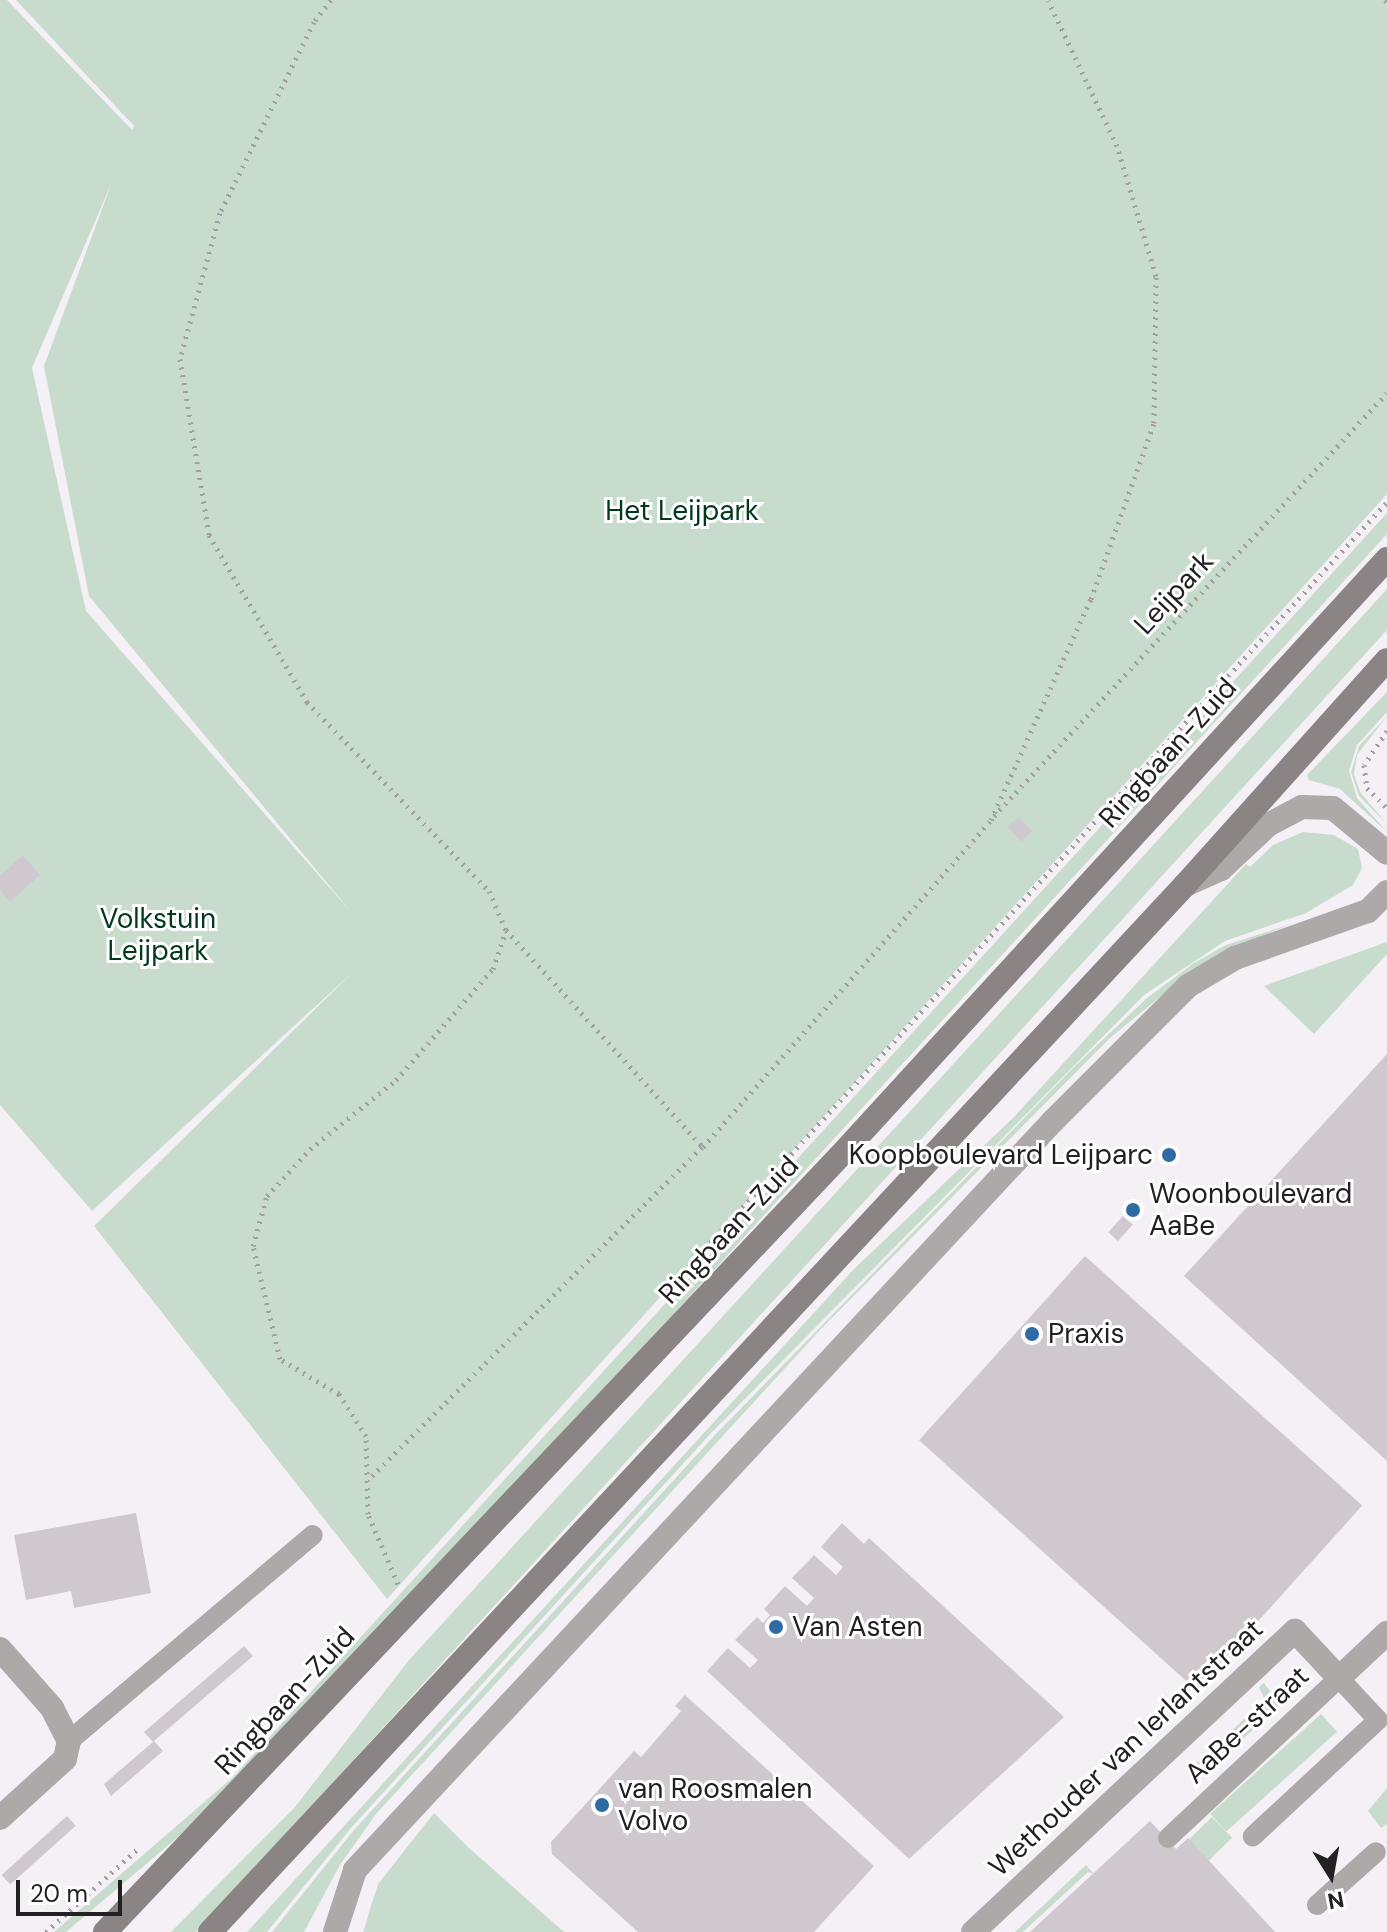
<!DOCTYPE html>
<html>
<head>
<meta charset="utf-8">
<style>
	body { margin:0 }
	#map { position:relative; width:1387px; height:1932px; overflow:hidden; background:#f5f0f6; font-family:"DM Sans",sans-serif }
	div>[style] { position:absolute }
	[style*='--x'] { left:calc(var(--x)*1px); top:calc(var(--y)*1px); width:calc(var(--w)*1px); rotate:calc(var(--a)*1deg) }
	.green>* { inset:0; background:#c8dccd; transform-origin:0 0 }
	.building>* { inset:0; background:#cfc9cf; transform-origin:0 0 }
	.path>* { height:5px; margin-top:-2.5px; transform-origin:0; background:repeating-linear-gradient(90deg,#a29fa3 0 2px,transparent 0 8px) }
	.lane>* { height:20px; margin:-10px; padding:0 10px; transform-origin:10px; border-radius:10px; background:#aca9a8 }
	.street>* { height:24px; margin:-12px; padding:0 12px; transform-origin:12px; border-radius:12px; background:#aca9a8 }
	.secondary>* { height:24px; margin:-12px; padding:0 12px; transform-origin:12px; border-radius:12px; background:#8a8584 }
	.dots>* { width:22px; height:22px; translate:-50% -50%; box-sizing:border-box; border:4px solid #fff; border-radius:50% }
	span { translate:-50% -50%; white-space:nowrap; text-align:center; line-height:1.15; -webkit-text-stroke:6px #fff; paint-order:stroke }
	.park-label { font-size:28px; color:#00391c }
	.street-label { font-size:28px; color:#222022 }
	.poi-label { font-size:28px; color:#222022 }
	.right { translate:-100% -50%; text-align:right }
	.left { translate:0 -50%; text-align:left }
	.north { position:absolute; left:1291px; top:1836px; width:80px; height:80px; -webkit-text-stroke:6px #fff; paint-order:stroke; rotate:169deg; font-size:22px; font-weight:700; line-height:32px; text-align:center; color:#222022 }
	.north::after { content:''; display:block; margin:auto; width:28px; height:36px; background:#222022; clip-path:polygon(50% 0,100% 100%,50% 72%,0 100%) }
	.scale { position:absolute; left:16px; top:1880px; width:106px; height:36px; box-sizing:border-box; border:4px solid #222022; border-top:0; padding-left:10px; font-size:24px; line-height:28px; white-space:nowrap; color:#222022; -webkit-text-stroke:6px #fff; paint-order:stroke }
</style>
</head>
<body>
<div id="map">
	<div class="green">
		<i style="clip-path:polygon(evenodd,0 0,7px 0,132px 130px,134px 126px,16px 0,1387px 0,1387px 494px,387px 1599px,94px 1226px,353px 972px,92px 1211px,0 1105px,0 0,112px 182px,44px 366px,89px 596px,351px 912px,86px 611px,32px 368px,112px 182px)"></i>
		<i style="clip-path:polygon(1387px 513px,1387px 534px,351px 1667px,237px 1787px,66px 1932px,54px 1932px,232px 1778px)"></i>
		<i style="clip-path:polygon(1387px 589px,1387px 630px,196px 1932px,171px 1932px,295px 1807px,409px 1660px)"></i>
		<i style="clip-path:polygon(1387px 692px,1387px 712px,1357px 745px,1349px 771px,1357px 798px,1387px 832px,1340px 789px,1309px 780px,1307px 775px)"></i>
		<i style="clip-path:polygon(1387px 716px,1357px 755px,1354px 774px,1360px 792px,1387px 824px,1359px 796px,1351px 772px,1359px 746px)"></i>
		<i style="clip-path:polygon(1303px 832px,1334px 835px,1358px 849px,1362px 868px,1353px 885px,1306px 913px,1225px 941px,1144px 995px,712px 1432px,351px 1828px,267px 1932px,247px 1932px,854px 1269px,1014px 1117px,1246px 864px,1250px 867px,1273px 845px)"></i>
		<i style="clip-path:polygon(1291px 924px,1250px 941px,1166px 992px,1110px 1038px,820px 1330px,376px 1814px,340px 1865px,304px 1932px,272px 1932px,354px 1830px,715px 1435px,1073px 1068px,1147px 998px,1194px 963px,1226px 945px)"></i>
		<i style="clip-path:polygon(1387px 942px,1387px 954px,1314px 1034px,1264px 986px)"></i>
		<i style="clip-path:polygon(1264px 1683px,1280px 1705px,1199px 1779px,1190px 1769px,1265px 1700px,1259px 1687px)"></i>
		<i style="left:1321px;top:1714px;width:24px;height:149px;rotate:48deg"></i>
		<i style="clip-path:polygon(1387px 1788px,1387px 1824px,1381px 1828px,1368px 1811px)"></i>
		<i style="clip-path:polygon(434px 1813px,468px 1847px,564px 1932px,363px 1932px,378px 1884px)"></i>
		<i style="left:1212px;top:1817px;width:29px;height:47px;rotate:46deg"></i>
		<i style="clip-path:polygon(1086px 1865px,1094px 1874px,1088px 1872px,1023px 1932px,1015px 1932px)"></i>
	</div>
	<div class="building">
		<i style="left:1018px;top:817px;width:20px;height:15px;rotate:45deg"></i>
		<i style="clip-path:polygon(23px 855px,40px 875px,10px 902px,0 890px,0 876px)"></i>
		<i style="clip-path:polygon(1387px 1054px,1387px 1461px,1184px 1276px)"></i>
		<i style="left:1123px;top:1216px;width:13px;height:22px;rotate:42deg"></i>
		<i style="left:1085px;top:1256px;width:373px;height:248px;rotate:42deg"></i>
		<i style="clip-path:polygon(136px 1513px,151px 1593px,74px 1608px,71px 1591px,26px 1600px,14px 1535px)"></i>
		<i style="clip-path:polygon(842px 1523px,864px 1544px,869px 1538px,1064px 1717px,909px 1859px,707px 1671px,728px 1648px,750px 1668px,758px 1660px,735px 1640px,757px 1617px,763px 1623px,770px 1615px,764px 1609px,785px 1586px,807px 1606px,814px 1598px,792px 1578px,814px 1555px,836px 1575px,843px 1567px,821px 1547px)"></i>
		<i style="clip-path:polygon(244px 1646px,253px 1656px,154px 1741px,163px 1751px,111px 1796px,104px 1784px,153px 1742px,144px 1732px)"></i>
		<i style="clip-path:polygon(685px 1695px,874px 1866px,814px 1932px,638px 1932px,552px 1854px,551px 1842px,634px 1751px,641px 1757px,681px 1711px,675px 1706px)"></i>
		<i style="left:67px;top:1816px;width:13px;height:88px;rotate:48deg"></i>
		<i style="clip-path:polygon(1150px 1821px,1176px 1849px,1188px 1838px,1275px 1932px,1030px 1932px)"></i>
	</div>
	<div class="path">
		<i style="--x:331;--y:0;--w:28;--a:128"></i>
		<i style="--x:314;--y:22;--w:213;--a:116.2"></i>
		<i style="--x:220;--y:213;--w:151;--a:105.3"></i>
		<i style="--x:180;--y:359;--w:178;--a:80.6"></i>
		<i style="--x:209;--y:535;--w:194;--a:59.6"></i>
		<i style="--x:307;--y:702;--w:262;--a:46.1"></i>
		<i style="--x:489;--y:891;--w:43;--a:66.4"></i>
		<i style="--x:506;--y:930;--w:293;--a:47.8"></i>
		<i style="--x:703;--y:1147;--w:436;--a:-48.6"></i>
		<i style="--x:991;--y:820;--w:243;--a:-65.7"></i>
		<i style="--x:1091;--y:599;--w:187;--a:-70.3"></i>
		<i style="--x:1154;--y:423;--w:147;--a:-89.2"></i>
		<i style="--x:1156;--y:276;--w:136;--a:-106.7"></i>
		<i style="--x:1117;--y:146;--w:161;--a:-115.3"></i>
		<i style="--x:1385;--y:0;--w:3;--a:45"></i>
		<i style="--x:1387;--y:731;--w:41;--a:124.1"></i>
		<i style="--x:1364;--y:765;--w:23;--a:83"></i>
		<i style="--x:1367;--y:788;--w:28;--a:45"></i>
		<i style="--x:994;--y:816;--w:577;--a:-47.11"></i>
		<i style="--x:667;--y:1290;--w:1067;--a:-47.58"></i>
		<i style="--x:372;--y:1476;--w:466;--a:-44.9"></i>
		<i style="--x:398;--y:1584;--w:76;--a:-113.2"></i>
		<i style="--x:368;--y:1514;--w:78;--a:-91.5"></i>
		<i style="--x:366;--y:1436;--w:50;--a:-122.7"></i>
		<i style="--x:339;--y:1394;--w:69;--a:-149.3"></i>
		<i style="--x:280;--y:1359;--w:116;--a:-103.4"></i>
		<i style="--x:253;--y:1246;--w:52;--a:-74.4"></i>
		<i style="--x:267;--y:1196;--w:64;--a:-47.5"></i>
		<i style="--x:310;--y:1149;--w:110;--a:-38.7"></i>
		<i style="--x:396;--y:1080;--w:147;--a:-48.9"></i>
		<i style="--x:493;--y:969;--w:40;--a:-71.1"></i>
		<i style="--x:46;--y:1932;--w:128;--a:-42.2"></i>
	</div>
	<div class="lane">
		<i style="--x:69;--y:1741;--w:319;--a:-40.2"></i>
		<i style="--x:1168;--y:1838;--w:234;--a:-43.1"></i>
		<i style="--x:1339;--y:1678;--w:57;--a:47.1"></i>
		<i style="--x:1378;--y:1720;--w:171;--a:137.1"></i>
		<i style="--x:1317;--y:1905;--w:79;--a:-41.9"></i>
	</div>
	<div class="street">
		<i style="--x:1185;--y:885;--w:39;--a:-24"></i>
		<i style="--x:1221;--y:869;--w:64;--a:-43.1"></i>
		<i style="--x:1268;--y:825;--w:38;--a:-28"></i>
		<i style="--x:1302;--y:807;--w:31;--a:2"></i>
		<i style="--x:1333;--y:808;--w:70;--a:39.8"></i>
		<i style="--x:0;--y:1649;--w:79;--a:48.6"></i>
		<i style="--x:52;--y:1708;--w:37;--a:63"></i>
		<i style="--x:69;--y:1741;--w:18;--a:103"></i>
		<i style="--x:65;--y:1759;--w:88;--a:137.8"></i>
		<i style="--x:335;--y:1932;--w:65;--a:-72.1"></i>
		<i style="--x:355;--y:1870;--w:1024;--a:-47.02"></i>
		<i style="--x:1053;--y:1121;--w:191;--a:-45"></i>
		<i style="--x:1188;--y:986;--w:55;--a:-30.8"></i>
		<i style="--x:1235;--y:958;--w:141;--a:-19.5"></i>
		<i style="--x:1368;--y:911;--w:27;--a:-45"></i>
		<i style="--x:973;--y:1932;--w:441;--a:-43.1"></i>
		<i style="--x:1295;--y:1631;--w:64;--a:46.9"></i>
		<i style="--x:1339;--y:1678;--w:66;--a:-43.2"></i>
	</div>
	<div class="secondary">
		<i style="--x:105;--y:1932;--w:1067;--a:-46.56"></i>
		<i style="--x:839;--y:1157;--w:811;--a:-47.5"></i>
		<i style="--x:210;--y:1932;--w:1431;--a:-47.04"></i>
		<i style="--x:1185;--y:885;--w:302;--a:-48.1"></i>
	</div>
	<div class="dots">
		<i style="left:1169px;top:1155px;background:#2d6ba2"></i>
		<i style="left:1133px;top:1210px;background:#2d6ba2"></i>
		<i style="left:1032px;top:1334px;background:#2d6ba2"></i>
		<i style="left:776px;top:1627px;background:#2d6ba2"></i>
		<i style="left:602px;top:1805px;background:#2d6ba2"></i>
	</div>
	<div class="park-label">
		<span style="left:682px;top:511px">Het Leijpark</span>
		<span style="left:158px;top:935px">Volkstuin<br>Leijpark</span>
	</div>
	<div class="street-label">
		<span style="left:1174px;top:593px;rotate:-47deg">Leijpark</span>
		<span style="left:1168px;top:753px;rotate:-48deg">Ringbaan-Zuid</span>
		<span style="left:729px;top:1230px;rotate:-47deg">Ringbaan-Zuid</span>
		<span style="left:285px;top:1701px;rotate:-47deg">Ringbaan-Zuid</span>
		<span style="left:1247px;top:1725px;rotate:-43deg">AaBe-straat</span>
		<span style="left:1126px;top:1748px;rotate:-43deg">Wethouder van Ierlantstraat</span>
	</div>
	<div class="poi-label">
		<span class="right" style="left:1153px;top:1155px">Koopboulevard Leijparc</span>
		<span class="left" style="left:1149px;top:1210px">Woonboulevard<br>AaBe</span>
		<span class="left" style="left:1048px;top:1334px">Praxis</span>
		<span class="left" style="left:792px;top:1627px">Van Asten</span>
		<span class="left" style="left:618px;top:1805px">van Roosmalen<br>Volvo</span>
	</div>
	<div class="north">N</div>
	<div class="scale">20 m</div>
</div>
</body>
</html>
